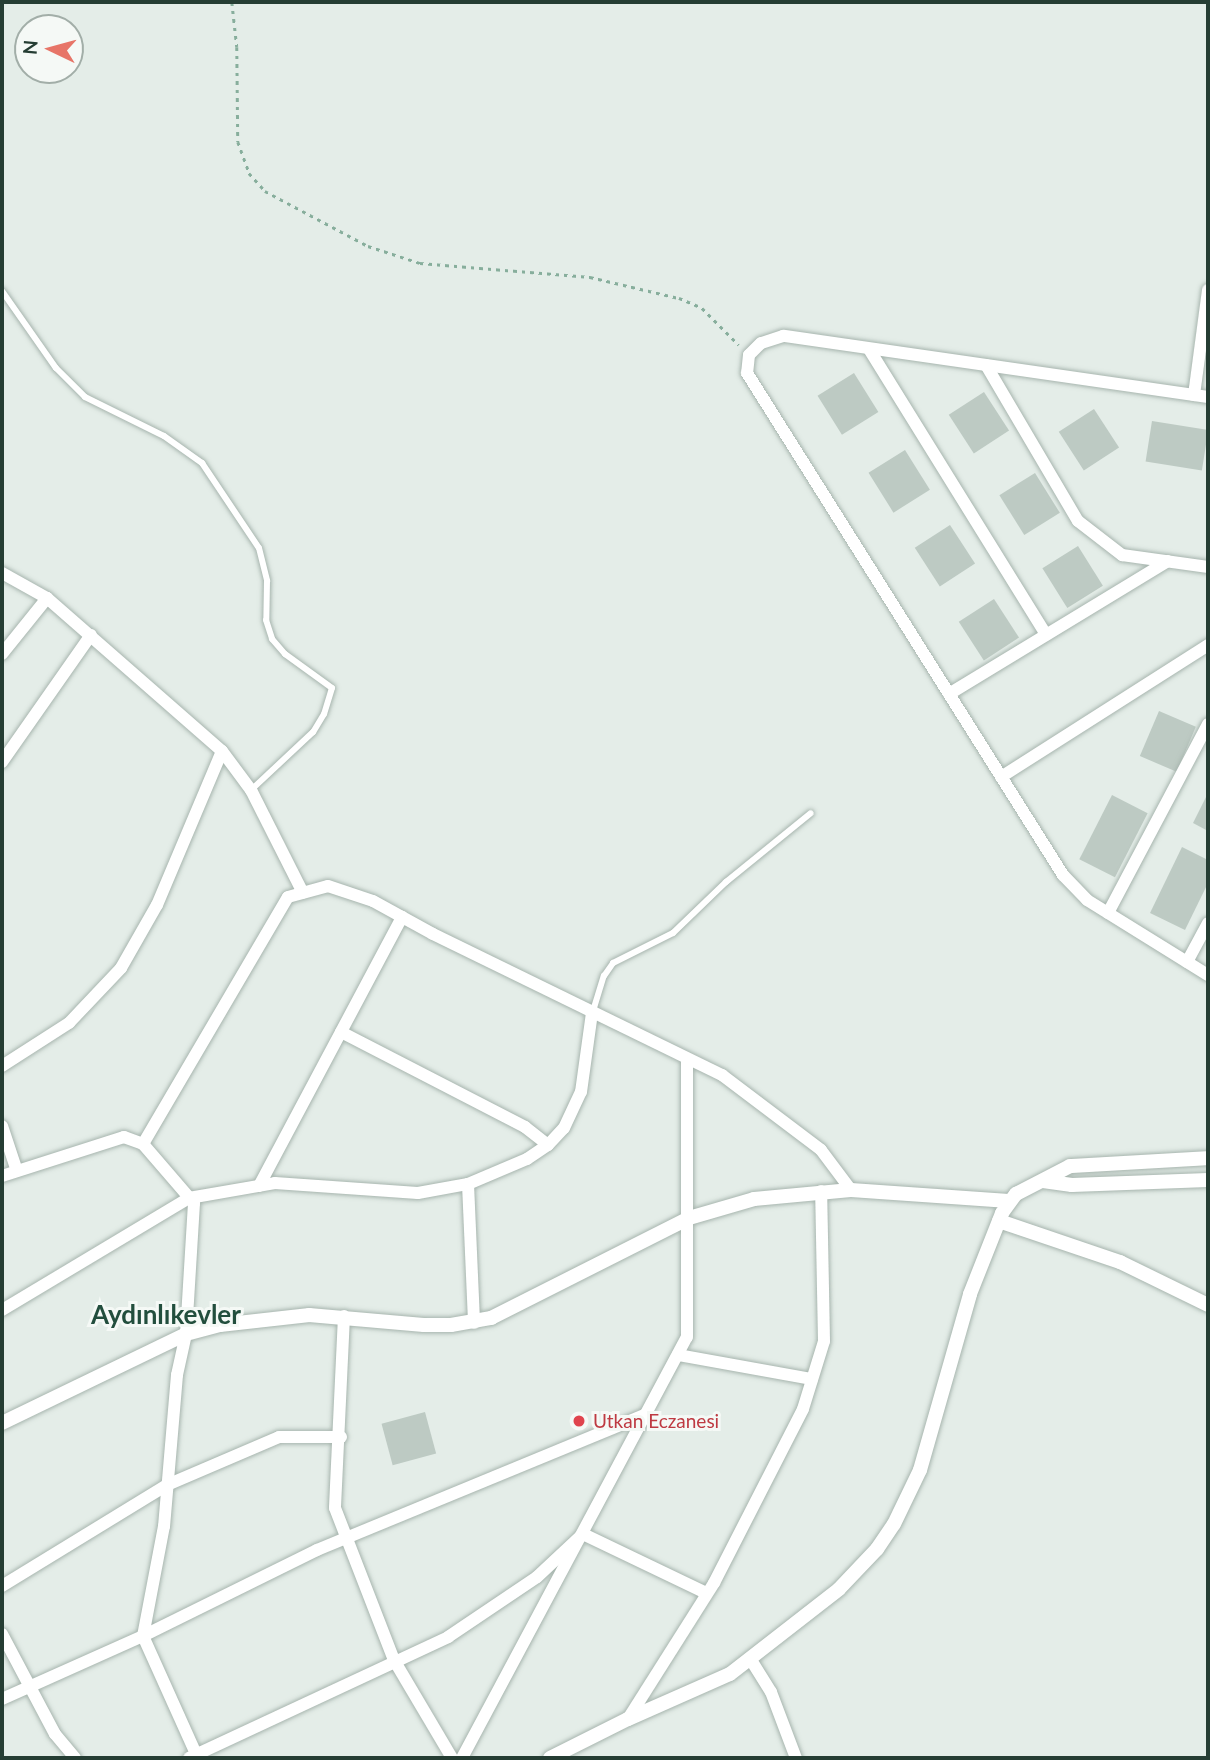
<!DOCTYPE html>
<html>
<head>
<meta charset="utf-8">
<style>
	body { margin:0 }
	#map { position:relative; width:1210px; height:1760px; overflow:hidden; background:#e4ede8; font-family:Lato,sans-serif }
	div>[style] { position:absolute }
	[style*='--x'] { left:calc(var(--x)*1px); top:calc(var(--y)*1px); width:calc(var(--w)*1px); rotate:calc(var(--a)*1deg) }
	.building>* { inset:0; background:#bdcac3; transform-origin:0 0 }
	.path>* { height:2.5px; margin-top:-1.25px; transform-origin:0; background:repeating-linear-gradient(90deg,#87ae9c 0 3.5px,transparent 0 8.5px) }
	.roads { filter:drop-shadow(0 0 2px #a7b5ae) drop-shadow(0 0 2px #a7b5ae) }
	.service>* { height:6px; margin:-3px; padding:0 3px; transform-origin:3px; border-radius:3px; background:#fff }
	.minor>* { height:12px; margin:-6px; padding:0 6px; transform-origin:6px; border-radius:6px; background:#fff }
	.tertiary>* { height:14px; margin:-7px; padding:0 7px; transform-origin:7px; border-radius:7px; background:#fff }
	.dots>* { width:19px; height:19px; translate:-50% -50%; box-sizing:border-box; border:4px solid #f5f9f6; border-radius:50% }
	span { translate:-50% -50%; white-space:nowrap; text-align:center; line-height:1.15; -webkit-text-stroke:6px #f5f9f6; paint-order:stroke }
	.health-label { font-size:19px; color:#be3a42 }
	.left { translate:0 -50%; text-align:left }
	.district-label { font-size:26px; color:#224e3d; font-weight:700 }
	.frame { position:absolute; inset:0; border:4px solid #253d33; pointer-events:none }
	.north { position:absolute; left:14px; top:14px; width:70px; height:70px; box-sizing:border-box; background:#f5f9f6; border:2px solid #a2aea8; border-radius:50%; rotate:275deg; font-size:19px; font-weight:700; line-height:28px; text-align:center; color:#253d33 }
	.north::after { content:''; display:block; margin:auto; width:24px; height:32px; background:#e77568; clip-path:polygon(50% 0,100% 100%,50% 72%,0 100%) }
</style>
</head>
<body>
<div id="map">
	<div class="building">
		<i style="left:854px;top:373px;width:46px;height:43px;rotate:58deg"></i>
		<i style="left:984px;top:392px;width:46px;height:42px;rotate:57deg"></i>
		<i style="left:1094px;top:409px;width:46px;height:42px;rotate:57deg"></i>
		<i style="left:1152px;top:421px;width:57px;height:41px;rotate:9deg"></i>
		<i style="left:905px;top:450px;width:47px;height:43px;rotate:58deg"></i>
		<i style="left:1035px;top:473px;width:47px;height:42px;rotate:58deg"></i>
		<i style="left:950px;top:525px;width:46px;height:42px;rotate:57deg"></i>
		<i style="left:1078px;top:546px;width:47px;height:42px;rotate:58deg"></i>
		<i style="left:994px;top:599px;width:46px;height:42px;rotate:57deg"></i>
		<i style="left:1159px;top:711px;width:40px;height:49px;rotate:23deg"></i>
		<i style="clip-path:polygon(1208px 793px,1208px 831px,1193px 823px)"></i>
		<i style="left:1112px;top:795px;width:40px;height:72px;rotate:27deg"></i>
		<i style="clip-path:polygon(1182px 847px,1208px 860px,1208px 883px,1185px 930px,1150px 913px)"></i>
		<i style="left:425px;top:1412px;width:43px;height:45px;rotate:75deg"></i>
	</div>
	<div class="path">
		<i style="--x:232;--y:2;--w:45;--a:83.7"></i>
		<i style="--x:237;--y:47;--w:95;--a:89.4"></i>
		<i style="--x:238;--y:142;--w:33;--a:70"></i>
		<i style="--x:249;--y:173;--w:24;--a:48"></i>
		<i style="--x:265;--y:191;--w:117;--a:28.1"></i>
		<i style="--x:368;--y:246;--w:55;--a:18.1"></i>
		<i style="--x:420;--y:263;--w:171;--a:4.7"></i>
		<i style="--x:590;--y:277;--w:91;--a:13.3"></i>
		<i style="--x:679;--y:298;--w:25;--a:23"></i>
		<i style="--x:702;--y:308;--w:52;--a:45"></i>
	</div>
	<div class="roads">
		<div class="service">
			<i style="--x:2;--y:291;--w:94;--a:55"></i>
			<i style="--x:56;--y:368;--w:41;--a:45"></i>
			<i style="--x:85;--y:397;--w:88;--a:26.3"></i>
			<i style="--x:164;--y:436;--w:47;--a:35.4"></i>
			<i style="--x:202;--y:463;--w:102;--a:56.2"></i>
			<i style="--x:259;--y:548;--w:34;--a:76"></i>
			<i style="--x:267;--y:581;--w:39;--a:91"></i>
			<i style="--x:266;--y:620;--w:20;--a:72"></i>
			<i style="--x:272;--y:639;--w:20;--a:49"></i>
			<i style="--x:285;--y:654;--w:58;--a:35.9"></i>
			<i style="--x:332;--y:688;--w:27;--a:107"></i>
			<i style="--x:324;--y:714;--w:21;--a:121"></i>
			<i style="--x:313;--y:732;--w:85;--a:136.9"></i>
			<i style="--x:593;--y:1011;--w:37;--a:-73"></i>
			<i style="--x:604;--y:976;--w:16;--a:-55"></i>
			<i style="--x:613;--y:963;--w:67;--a:-26.6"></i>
			<i style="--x:673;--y:933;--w:74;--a:-43.9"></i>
			<i style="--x:726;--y:882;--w:109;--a:-39.1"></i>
		</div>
		<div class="minor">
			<i style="--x:869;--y:349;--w:336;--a:58.2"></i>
			<i style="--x:986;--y:365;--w:181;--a:59.5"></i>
			<i style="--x:1078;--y:521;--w:56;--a:37.7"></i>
			<i style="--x:1122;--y:555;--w:87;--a:7.9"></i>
			<i style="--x:1194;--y:395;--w:106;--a:-82.4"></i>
			<i style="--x:1208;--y:397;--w:429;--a:-171.8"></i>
			<i style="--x:783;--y:336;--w:23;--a:162"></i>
			<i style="--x:761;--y:343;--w:17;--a:135"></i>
			<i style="--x:749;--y:355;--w:18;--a:96"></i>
			<i style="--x:747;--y:373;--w:593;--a:57.81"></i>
			<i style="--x:1063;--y:875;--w:35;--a:46"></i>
			<i style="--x:1087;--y:900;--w:142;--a:31.8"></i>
			<i style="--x:2;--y:573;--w:51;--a:29.1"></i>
			<i style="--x:47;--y:598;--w:232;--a:41.2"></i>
			<i style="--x:222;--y:751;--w:49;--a:53.4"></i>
			<i style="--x:251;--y:790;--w:115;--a:63.2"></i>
			<i style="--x:2;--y:654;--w:72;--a:-51.2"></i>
			<i style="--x:949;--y:694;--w:256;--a:-31.3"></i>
			<i style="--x:2;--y:762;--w:155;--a:-55"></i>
			<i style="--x:1001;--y:777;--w:246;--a:-32.5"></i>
			<i style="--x:1108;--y:913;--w:214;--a:-62.1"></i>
			<i style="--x:1187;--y:962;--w:44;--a:-61.7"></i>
			<i style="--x:341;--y:1032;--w:207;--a:27.3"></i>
			<i style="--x:525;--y:1127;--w:29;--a:38"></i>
			<i style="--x:2;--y:1066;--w:80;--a:-32.7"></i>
			<i style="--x:69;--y:1023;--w:76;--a:-46.6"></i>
			<i style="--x:121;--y:968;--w:73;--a:-60.3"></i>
			<i style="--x:157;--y:905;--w:167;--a:-67.1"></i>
			<i style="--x:2;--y:1126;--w:47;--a:71.6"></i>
			<i style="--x:143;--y:1144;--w:286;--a:-59.6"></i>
			<i style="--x:288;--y:897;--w:41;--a:-15.4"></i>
			<i style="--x:328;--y:886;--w:47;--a:18.4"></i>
			<i style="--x:373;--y:901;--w:68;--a:28.8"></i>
			<i style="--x:433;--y:934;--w:322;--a:26"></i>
			<i style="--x:722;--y:1075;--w:124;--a:37.1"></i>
			<i style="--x:821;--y:1150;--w:50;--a:53.1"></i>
			<i style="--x:2;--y:1176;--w:128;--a:-17.7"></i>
			<i style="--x:124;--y:1137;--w:20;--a:20"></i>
			<i style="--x:143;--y:1144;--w:78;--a:49.2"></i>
			<i style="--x:194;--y:1203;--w:131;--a:93.5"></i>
			<i style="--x:186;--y:1334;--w:42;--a:102.4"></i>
			<i style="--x:177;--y:1375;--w:152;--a:94.9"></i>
			<i style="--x:164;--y:1526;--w:112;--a:100.8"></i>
			<i style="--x:143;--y:1636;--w:129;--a:65.8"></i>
			<i style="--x:468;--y:1184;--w:139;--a:87.5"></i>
			<i style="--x:259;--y:1186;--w:305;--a:-62"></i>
			<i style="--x:2;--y:1310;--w:218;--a:-30.9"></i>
			<i style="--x:189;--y:1198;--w:87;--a:-9.9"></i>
			<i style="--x:275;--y:1183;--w:143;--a:4"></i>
			<i style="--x:418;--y:1193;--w:51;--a:-10.2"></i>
			<i style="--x:468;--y:1184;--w:64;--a:-23"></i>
			<i style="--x:527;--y:1159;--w:25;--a:-34"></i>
			<i style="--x:548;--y:1145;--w:23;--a:-47"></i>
			<i style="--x:564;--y:1128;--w:40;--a:-65"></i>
			<i style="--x:581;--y:1092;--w:80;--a:-82.1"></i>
			<i style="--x:344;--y:1316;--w:192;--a:92.7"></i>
			<i style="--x:335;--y:1508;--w:163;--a:68.8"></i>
			<i style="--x:394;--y:1660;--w:114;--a:59.4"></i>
			<i style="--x:678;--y:1355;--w:136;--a:10.2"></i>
			<i style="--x:2;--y:1586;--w:193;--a:-31.5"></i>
			<i style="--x:167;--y:1485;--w:122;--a:-23.2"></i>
			<i style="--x:279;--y:1437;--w:62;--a:0"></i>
			<i style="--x:2;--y:1634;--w:113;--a:62.1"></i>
			<i style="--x:55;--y:1734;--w:31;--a:50"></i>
			<i style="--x:751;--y:1660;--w:38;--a:58"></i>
			<i style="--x:771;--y:1692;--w:71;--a:69.3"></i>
			<i style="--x:2;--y:1699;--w:154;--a:-24.1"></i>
			<i style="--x:143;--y:1636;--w:194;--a:-26.3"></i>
			<i style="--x:317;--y:1550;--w:357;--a:-22.4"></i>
			<i style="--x:628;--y:1719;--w:161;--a:-57.7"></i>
			<i style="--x:714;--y:1583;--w:195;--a:-62.9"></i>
			<i style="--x:803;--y:1409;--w:71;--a:-72.8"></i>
			<i style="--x:824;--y:1341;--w:150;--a:-91.1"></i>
			<i style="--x:189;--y:1758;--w:286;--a:-25"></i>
			<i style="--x:448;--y:1637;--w:107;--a:-34"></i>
			<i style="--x:537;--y:1577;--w:63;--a:-43.1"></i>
			<i style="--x:583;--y:1534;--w:136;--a:25.6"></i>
			<i style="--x:462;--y:1758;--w:477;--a:-61.9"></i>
			<i style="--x:687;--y:1337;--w:277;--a:-90"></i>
		</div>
		<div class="tertiary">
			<i style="--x:1043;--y:1181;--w:29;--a:8"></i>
			<i style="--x:1072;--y:1185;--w:136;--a:-2.1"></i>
			<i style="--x:999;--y:1221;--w:128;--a:18.7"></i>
			<i style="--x:1120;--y:1262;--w:98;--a:26"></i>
			<i style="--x:2;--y:1423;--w:204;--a:-25.8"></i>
			<i style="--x:186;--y:1334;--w:35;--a:-15"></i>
			<i style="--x:220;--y:1325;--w:90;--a:-6.4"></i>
			<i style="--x:309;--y:1315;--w:115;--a:5"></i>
			<i style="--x:424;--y:1325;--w:27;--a:0"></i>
			<i style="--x:451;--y:1325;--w:41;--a:-9.9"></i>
			<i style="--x:491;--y:1318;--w:222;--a:-26.8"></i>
			<i style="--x:689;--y:1218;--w:68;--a:-16.3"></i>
			<i style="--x:754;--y:1199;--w:97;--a:-5.3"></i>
			<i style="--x:851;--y:1190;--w:158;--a:4"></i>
			<i style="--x:550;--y:1758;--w:87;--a:-26.6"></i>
			<i style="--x:628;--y:1719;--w:111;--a:-23.8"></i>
			<i style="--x:730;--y:1674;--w:138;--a:-37.9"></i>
			<i style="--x:839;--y:1589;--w:55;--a:-46.5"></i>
			<i style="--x:877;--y:1549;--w:30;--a:-56"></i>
			<i style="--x:894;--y:1524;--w:60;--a:-64.3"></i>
			<i style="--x:920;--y:1470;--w:183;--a:-74.1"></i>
			<i style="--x:970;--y:1294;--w:87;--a:-68.4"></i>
			<i style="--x:1002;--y:1213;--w:24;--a:-54"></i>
			<i style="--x:1016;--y:1194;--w:61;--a:-27.4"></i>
			<i style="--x:1070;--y:1166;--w:138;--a:-3.3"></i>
		</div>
	</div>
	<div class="dots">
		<i style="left:579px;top:1421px;background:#e0444e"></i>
	</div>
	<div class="health-label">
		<span class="left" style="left:593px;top:1421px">Utkan Eczanesi</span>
	</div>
	<div class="district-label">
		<span style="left:166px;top:1315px">Aydınlıkevler</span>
	</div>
	<div class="frame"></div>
	<div class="north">N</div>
</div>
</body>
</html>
